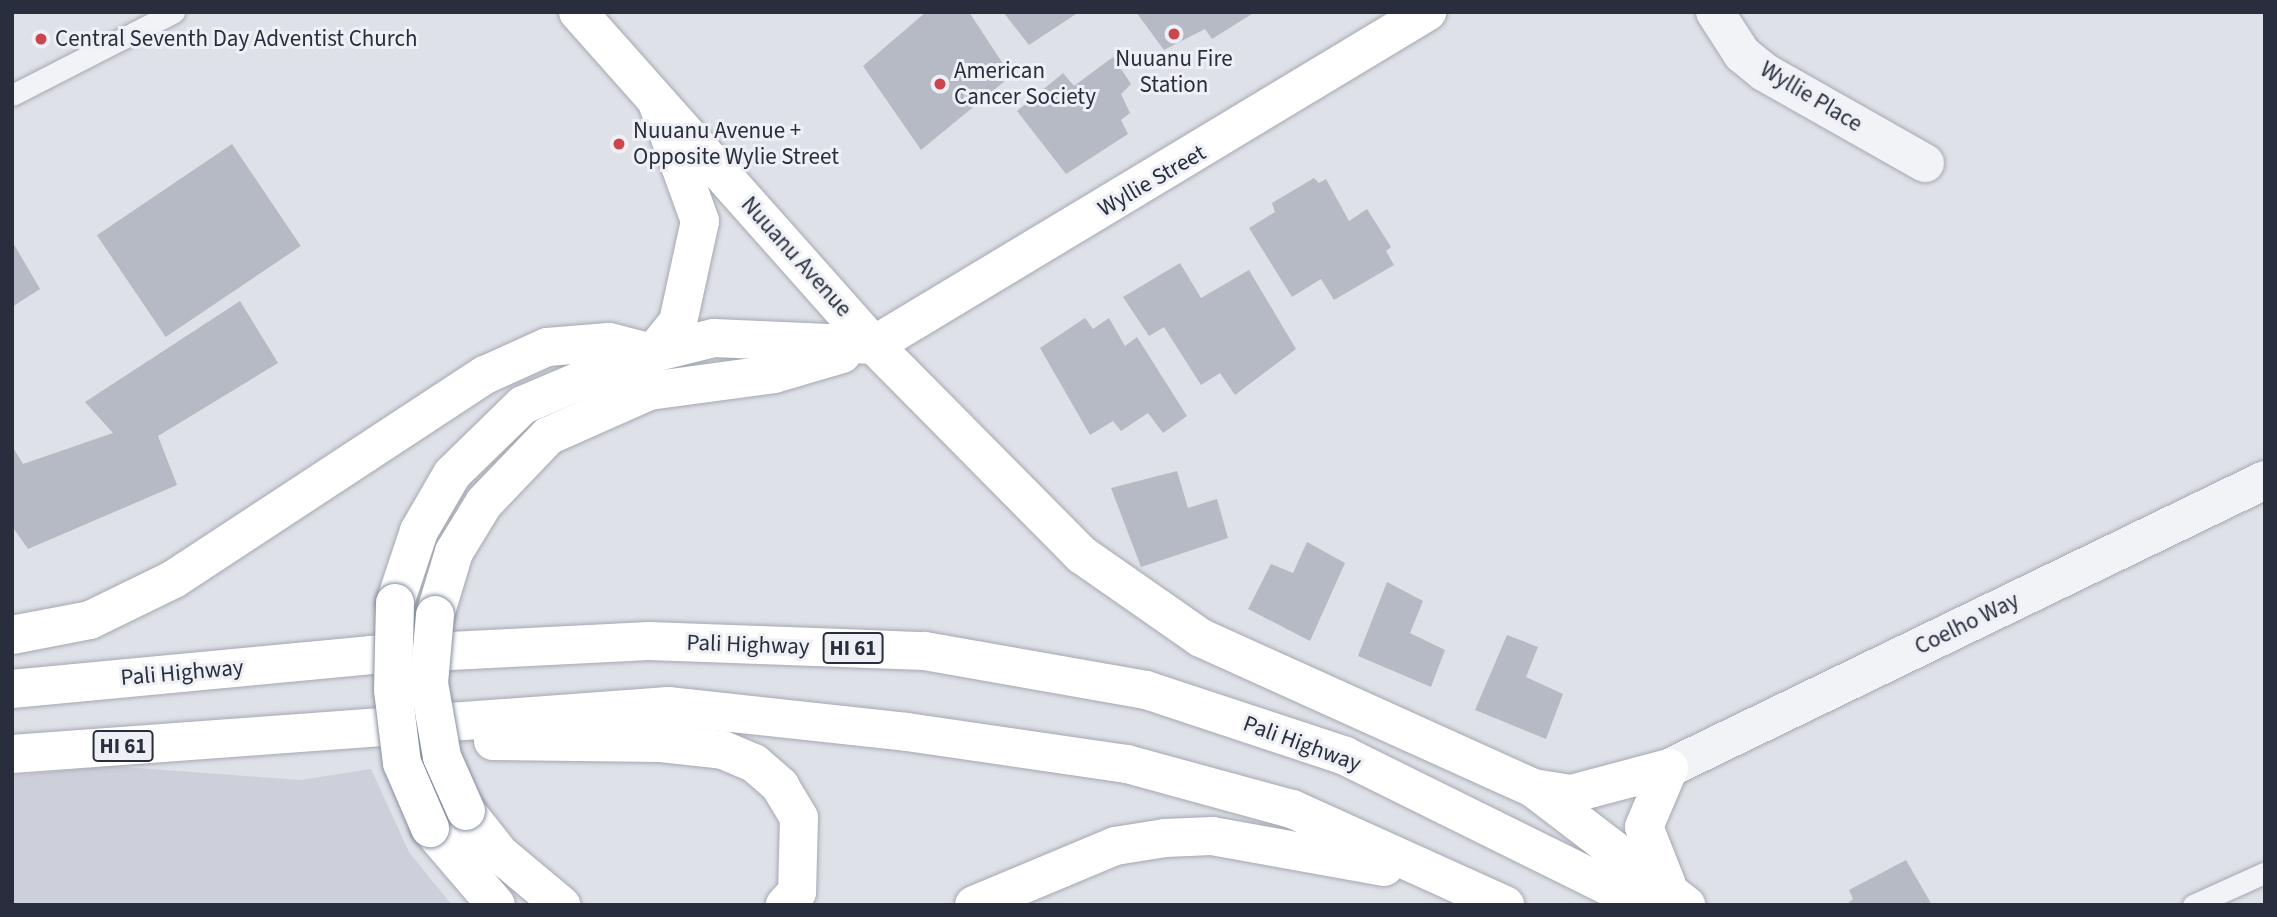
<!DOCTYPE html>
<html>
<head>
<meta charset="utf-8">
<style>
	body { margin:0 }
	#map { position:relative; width:2277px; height:917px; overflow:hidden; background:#dfe1e8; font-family:"Source Sans 3",sans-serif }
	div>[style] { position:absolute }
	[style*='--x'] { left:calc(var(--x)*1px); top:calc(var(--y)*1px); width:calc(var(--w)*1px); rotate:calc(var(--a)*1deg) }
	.built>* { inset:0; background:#cdd0da }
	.building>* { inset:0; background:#b6bac4; transform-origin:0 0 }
	.roads { filter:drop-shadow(0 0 2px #a4a8b2) drop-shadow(0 0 2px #a4a8b2) }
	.lane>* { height:21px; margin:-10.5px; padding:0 10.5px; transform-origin:10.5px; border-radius:10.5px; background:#f1f3f6 }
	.street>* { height:38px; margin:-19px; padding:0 19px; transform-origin:19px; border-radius:19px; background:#f1f3f6 }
	.secondary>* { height:38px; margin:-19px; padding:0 19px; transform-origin:19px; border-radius:19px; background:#fff }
	.highway>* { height:38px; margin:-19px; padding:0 19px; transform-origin:19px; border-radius:19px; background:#fff }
	.bridges { filter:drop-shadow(0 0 2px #868e9e) drop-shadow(0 0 2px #868e9e) }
	.highway-bridge>* { height:38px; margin:-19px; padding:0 19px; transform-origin:19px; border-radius:19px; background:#fff }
	.dots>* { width:19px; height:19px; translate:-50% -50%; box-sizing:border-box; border:4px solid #eef0f5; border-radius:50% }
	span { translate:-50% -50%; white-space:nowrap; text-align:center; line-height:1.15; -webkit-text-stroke:6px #eef0f5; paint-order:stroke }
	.shield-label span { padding:2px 5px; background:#eef0f5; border:2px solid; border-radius:5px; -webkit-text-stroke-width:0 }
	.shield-label { font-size:21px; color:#282e3e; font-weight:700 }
	.poi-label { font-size:23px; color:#282e3e }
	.left { translate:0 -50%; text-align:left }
	.street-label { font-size:23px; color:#282e3e }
	.frame { position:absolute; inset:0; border:14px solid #282e3e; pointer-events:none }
</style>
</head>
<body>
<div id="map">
	<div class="built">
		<i style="clip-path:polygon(111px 766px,300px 780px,371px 769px,409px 852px,452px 905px,12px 905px,12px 776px)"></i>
	</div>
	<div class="building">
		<i style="clip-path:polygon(926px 12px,969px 12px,1011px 76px,921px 150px,863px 66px)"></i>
		<i style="clip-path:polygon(1003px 12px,1079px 12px,1029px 45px)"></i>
		<i style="clip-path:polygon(1136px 12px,1255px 12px,1212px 39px,1205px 29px,1164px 50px)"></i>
		<i style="clip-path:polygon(1113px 57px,1131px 84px,1121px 94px,1130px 113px,1121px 120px,1128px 134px,1066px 174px,1017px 111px,1063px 73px,1074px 86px)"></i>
		<i style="left:232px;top:144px;width:123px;height:163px;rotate:56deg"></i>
		<i style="clip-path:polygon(1314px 178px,1319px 183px,1326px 179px,1349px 221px,1367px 209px,1391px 247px,1386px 251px,1394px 265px,1334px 300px,1321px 279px,1292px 297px,1249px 228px,1275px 212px,1272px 203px)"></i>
		<i style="clip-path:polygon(12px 241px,40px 289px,12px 307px)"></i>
		<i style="clip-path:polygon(1180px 263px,1201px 298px,1249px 270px,1296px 349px,1235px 395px,1220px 373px,1201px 385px,1164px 327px,1149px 336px,1123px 297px)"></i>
		<i style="clip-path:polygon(240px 301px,278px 363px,158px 436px,177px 485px,28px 549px,12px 526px,12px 446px,23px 464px,113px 433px,85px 402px)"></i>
		<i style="clip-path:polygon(1085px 318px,1093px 329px,1109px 318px,1125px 346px,1137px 337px,1187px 416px,1163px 433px,1148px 413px,1121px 431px,1113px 421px,1090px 435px,1040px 348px)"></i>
		<i style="clip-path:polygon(1177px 471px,1188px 508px,1217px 499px,1228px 538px,1141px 567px,1111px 488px)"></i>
		<i style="clip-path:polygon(1307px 542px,1345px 563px,1310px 641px,1248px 609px,1271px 564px,1293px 573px)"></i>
		<i style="clip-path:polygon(1387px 582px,1423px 601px,1410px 633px,1445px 650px,1431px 687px,1358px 656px)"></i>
		<i style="clip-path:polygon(1507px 635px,1538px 647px,1526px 677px,1563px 694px,1546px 739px,1475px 710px)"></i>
		<i style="clip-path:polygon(1906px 860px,1932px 905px,1846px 905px,1853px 899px,1849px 890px)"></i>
	</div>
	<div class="roads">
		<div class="lane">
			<i style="--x:12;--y:95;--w:182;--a:-27.1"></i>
			<i style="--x:2193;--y:905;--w:78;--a:-24.3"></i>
		</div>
		<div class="street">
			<i style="--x:1715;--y:12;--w:50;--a:57.3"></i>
			<i style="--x:1742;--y:54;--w:28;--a:39"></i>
			<i style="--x:1764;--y:72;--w:185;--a:29.5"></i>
			<i style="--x:1669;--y:768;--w:662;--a:-25.79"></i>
		</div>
		<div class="secondary">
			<i style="--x:578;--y:12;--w:446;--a:48.4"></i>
			<i style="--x:874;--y:345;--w:646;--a:-31.06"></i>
		</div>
		<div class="highway">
			<i style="--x:653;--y:353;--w:40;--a:-51"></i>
			<i style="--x:678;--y:322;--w:103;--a:-77.7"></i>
			<i style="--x:700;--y:221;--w:127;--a:-109.9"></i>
			<i style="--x:395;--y:603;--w:76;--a:-71.6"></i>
			<i style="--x:419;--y:531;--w:66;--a:-59.9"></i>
			<i style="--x:452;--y:474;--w:99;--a:-44.2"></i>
			<i style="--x:523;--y:405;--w:120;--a:-23.1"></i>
			<i style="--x:633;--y:358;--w:83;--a:-13.9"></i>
			<i style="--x:714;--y:338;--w:160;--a:2.5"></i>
			<i style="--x:874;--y:345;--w:296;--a:45.3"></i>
			<i style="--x:1082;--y:555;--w:145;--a:34.9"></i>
			<i style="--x:1201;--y:638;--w:364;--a:24.3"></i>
			<i style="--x:1533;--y:788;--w:193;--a:37.4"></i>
			<i style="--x:435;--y:615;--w:66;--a:-73.2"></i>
			<i style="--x:454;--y:552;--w:57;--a:-58.5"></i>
			<i style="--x:484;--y:503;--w:93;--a:-46.3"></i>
			<i style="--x:548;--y:436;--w:111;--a:-24"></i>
			<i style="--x:649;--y:391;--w:126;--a:-7.7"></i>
			<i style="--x:774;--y:374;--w:71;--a:-16.4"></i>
			<i style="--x:12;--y:635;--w:79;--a:-10.9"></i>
			<i style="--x:90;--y:620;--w:93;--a:-26"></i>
			<i style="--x:174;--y:579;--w:372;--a:-33.3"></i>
			<i style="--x:485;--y:375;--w:68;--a:-24.3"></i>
			<i style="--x:547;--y:347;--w:62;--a:-4.6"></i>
			<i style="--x:609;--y:342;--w:44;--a:14.3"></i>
			<i style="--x:12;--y:689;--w:361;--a:-5.4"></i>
			<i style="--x:371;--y:655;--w:278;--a:-2.9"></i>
			<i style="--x:649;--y:641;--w:276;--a:2.1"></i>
			<i style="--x:925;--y:651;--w:224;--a:10"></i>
			<i style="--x:1146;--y:690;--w:210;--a:18.3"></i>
			<i style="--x:1345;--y:756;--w:336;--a:26.3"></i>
			<i style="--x:493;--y:741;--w:168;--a:0.7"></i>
			<i style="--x:661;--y:743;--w:62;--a:6.4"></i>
			<i style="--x:723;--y:750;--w:34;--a:23"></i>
			<i style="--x:754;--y:763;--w:35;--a:41"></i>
			<i style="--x:780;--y:786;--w:37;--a:59"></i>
			<i style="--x:799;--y:818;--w:74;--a:91.5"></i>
			<i style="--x:797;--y:892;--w:18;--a:133"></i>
			<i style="--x:12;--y:754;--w:658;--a:-4.18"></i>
			<i style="--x:668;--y:706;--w:240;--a:6.2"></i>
			<i style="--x:907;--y:732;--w:222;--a:8.3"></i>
			<i style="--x:1127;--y:764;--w:171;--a:15.3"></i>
			<i style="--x:1292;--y:809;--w:234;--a:24.3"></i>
			<i style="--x:1533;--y:788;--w:38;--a:9"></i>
			<i style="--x:1571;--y:794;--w:101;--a:-14.9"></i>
			<i style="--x:466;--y:811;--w:55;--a:51.7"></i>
			<i style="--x:500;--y:854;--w:80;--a:39.9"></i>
			<i style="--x:430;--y:828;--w:101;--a:49.4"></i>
			<i style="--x:1667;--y:885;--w:62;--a:-111.6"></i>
			<i style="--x:1644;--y:827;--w:64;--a:-67"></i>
			<i style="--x:974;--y:905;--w:153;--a:-22.7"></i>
			<i style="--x:1115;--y:846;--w:51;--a:-9.1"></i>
			<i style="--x:1165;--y:838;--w:47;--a:-2.4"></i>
			<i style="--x:1212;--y:836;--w:175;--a:10.2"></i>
		</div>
	</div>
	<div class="bridges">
		<div class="highway-bridge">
			<i style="--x:395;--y:603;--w:87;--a:91.3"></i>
			<i style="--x:393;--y:690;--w:74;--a:83"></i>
			<i style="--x:402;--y:763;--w:71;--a:66.7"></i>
			<i style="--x:435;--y:615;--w:68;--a:95"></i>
			<i style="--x:429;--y:683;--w:75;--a:80"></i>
			<i style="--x:442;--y:757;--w:59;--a:66"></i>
		</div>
	</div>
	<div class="dots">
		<i style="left:1174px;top:34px;background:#cb464e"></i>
		<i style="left:41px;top:39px;background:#cb464e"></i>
		<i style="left:940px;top:84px;background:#cb464e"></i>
		<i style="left:619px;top:144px;background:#cb464e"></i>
	</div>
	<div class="shield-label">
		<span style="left:853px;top:648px">HI 61</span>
		<span style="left:123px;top:746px">HI 61</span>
	</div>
	<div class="poi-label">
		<span class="left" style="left:55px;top:39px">Central Seventh Day Adventist Church</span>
		<span style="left:1174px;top:72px">Nuuanu Fire<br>Station</span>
		<span class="left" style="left:954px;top:84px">American<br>Cancer Society</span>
		<span class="left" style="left:633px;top:144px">Nuuanu Avenue +<br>Opposite Wylie Street</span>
	</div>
	<div class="street-label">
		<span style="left:1811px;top:97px;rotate:31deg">Wyllie Place</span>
		<span style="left:1152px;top:181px;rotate:-30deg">Wyllie Street</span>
		<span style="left:796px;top:257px;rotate:48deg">Nuuanu Avenue</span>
		<span style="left:1967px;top:624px;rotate:-26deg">Coelho Way</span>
		<span style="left:748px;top:645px;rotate:2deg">Pali Highway</span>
		<span style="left:182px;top:673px;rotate:-5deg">Pali Highway</span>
		<span style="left:1302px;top:744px;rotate:20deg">Pali Highway</span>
	</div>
	<div class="frame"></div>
</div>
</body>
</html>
